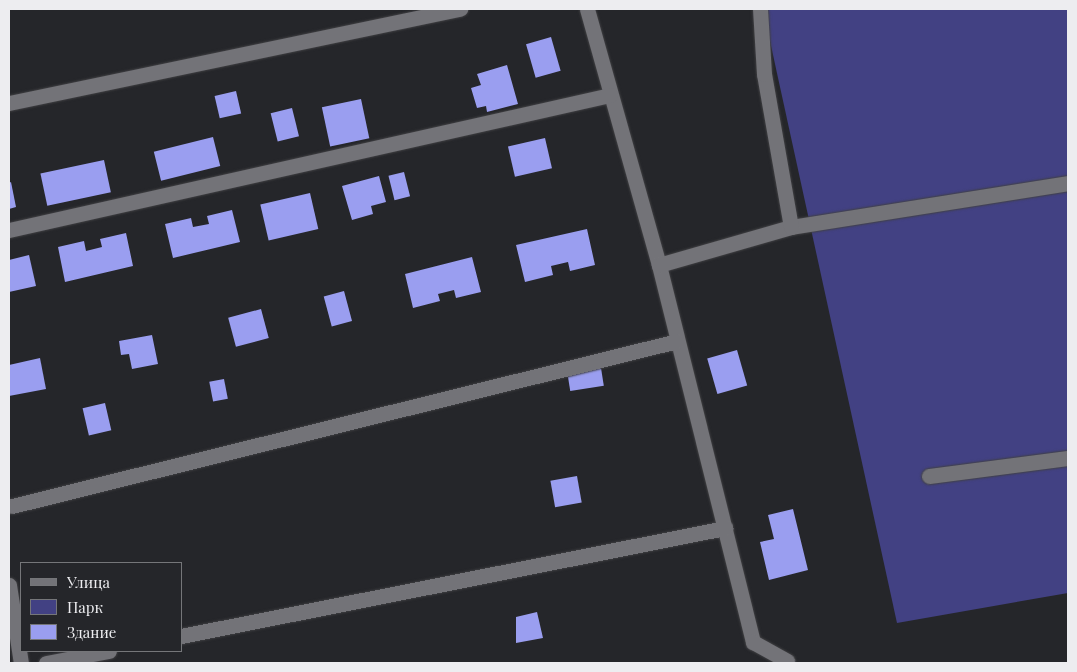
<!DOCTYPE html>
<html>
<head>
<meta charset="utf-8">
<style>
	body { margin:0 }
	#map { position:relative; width:1077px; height:672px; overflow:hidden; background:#25262a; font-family:"Playfair Display",serif }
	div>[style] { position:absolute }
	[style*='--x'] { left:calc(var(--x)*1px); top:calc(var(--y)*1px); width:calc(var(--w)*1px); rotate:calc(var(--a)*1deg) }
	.green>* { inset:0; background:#424183 }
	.building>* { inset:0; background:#9a9ef0; transform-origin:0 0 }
	.roads { filter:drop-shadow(0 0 1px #404043) drop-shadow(0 0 1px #404043) }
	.street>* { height:15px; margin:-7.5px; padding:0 7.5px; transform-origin:7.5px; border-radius:7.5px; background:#737378 }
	span { translate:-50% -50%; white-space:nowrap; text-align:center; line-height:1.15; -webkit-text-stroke:5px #25262a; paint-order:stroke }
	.frame { position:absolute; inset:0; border:10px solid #ededf0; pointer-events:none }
	.legend { position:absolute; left:20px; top:562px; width:162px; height:90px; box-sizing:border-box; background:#25262a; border:1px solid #757679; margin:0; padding:6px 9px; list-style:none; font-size:15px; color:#ededf0 }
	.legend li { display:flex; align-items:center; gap:10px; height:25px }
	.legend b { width:25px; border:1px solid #757679 }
</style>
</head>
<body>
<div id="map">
	<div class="green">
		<i style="clip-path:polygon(763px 9px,1068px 9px,1068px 593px,897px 623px)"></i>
	</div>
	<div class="building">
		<i style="left:551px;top:37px;width:35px;height:26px;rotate:74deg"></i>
		<i style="clip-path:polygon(507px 65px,518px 104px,487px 112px,486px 106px,477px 108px,471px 88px,481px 85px,477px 74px)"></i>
		<i style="left:236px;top:91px;width:23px;height:22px;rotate:77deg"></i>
		<i style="left:361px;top:99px;width:40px;height:40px;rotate:78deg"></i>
		<i style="left:292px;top:108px;width:29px;height:22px;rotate:76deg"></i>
		<i style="left:213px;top:137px;width:30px;height:61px;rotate:76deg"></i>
		<i style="left:545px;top:138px;width:31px;height:38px;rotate:77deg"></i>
		<i style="left:104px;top:160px;width:33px;height:65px;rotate:78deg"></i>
		<i style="left:404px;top:172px;width:25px;height:16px;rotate:76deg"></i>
		<i style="clip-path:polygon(379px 176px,386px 202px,371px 206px,373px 214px,352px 220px,342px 186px)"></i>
		<i style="clip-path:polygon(11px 182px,16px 207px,9px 209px,9px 183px)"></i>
		<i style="left:310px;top:193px;width:37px;height:51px;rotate:77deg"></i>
		<i style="clip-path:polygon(232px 210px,240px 242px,173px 258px,165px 224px,191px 218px,193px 227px,209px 224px,207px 216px)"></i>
		<i style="clip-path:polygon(587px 229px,595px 265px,570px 271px,568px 262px,551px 266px,553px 275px,525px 282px,516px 245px)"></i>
		<i style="clip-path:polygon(126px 233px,133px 266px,65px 282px,58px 247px,84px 241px,86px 251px,102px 247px,100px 239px)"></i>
		<i style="clip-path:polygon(29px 255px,36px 286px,9px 292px,9px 260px)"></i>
		<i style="clip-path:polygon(472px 257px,481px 292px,456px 298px,454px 290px,438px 294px,440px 301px,413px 308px,405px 274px)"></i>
		<i style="left:344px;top:291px;width:31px;height:21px;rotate:75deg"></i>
		<i style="left:261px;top:309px;width:30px;height:34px;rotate:75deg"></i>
		<i style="clip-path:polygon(152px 335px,158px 364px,132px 369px,129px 354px,121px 355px,119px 341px)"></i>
		<i style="left:737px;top:350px;width:37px;height:31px;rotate:74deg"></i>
		<i style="clip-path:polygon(40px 358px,46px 389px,9px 396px,9px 365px)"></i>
		<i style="left:601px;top:368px;width:18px;height:34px;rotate:81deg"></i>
		<i style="left:224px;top:379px;width:20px;height:15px;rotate:79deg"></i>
		<i style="left:105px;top:403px;width:28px;height:23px;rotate:77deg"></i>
		<i style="left:577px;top:476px;width:27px;height:27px;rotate:80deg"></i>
		<i style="clip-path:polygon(793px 509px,808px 570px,769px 580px,760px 542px,774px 539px,768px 515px)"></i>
		<i style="clip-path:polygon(537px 612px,543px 638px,516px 643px,516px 617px)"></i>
	</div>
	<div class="roads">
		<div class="street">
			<i style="--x:587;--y:9;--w:266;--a:74.3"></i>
			<i style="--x:659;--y:265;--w:389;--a:76"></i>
			<i style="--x:753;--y:642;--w:39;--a:29"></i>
			<i style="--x:9;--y:103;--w:461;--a:-11.8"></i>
			<i style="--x:791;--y:227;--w:280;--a:-9"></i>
			<i style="--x:9;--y:230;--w:616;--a:-12.66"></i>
			<i style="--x:659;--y:265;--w:137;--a:-16.1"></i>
			<i style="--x:791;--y:227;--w:155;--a:-100"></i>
			<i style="--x:764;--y:74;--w:65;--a:-93.5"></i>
			<i style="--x:929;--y:476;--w:140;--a:-7.4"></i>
			<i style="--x:12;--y:506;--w:685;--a:-13.93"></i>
			<i style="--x:9;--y:585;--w:79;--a:81.3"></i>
			<i style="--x:181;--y:636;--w:555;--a:-11.23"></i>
			<i style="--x:46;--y:663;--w:64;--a:-10.8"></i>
		</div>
	</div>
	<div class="frame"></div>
	<ul class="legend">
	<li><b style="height:6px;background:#737378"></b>Улица</li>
	<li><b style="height:14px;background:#424183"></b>Парк</li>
	<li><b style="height:14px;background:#9a9ef0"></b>Здание</li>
	</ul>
</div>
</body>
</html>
